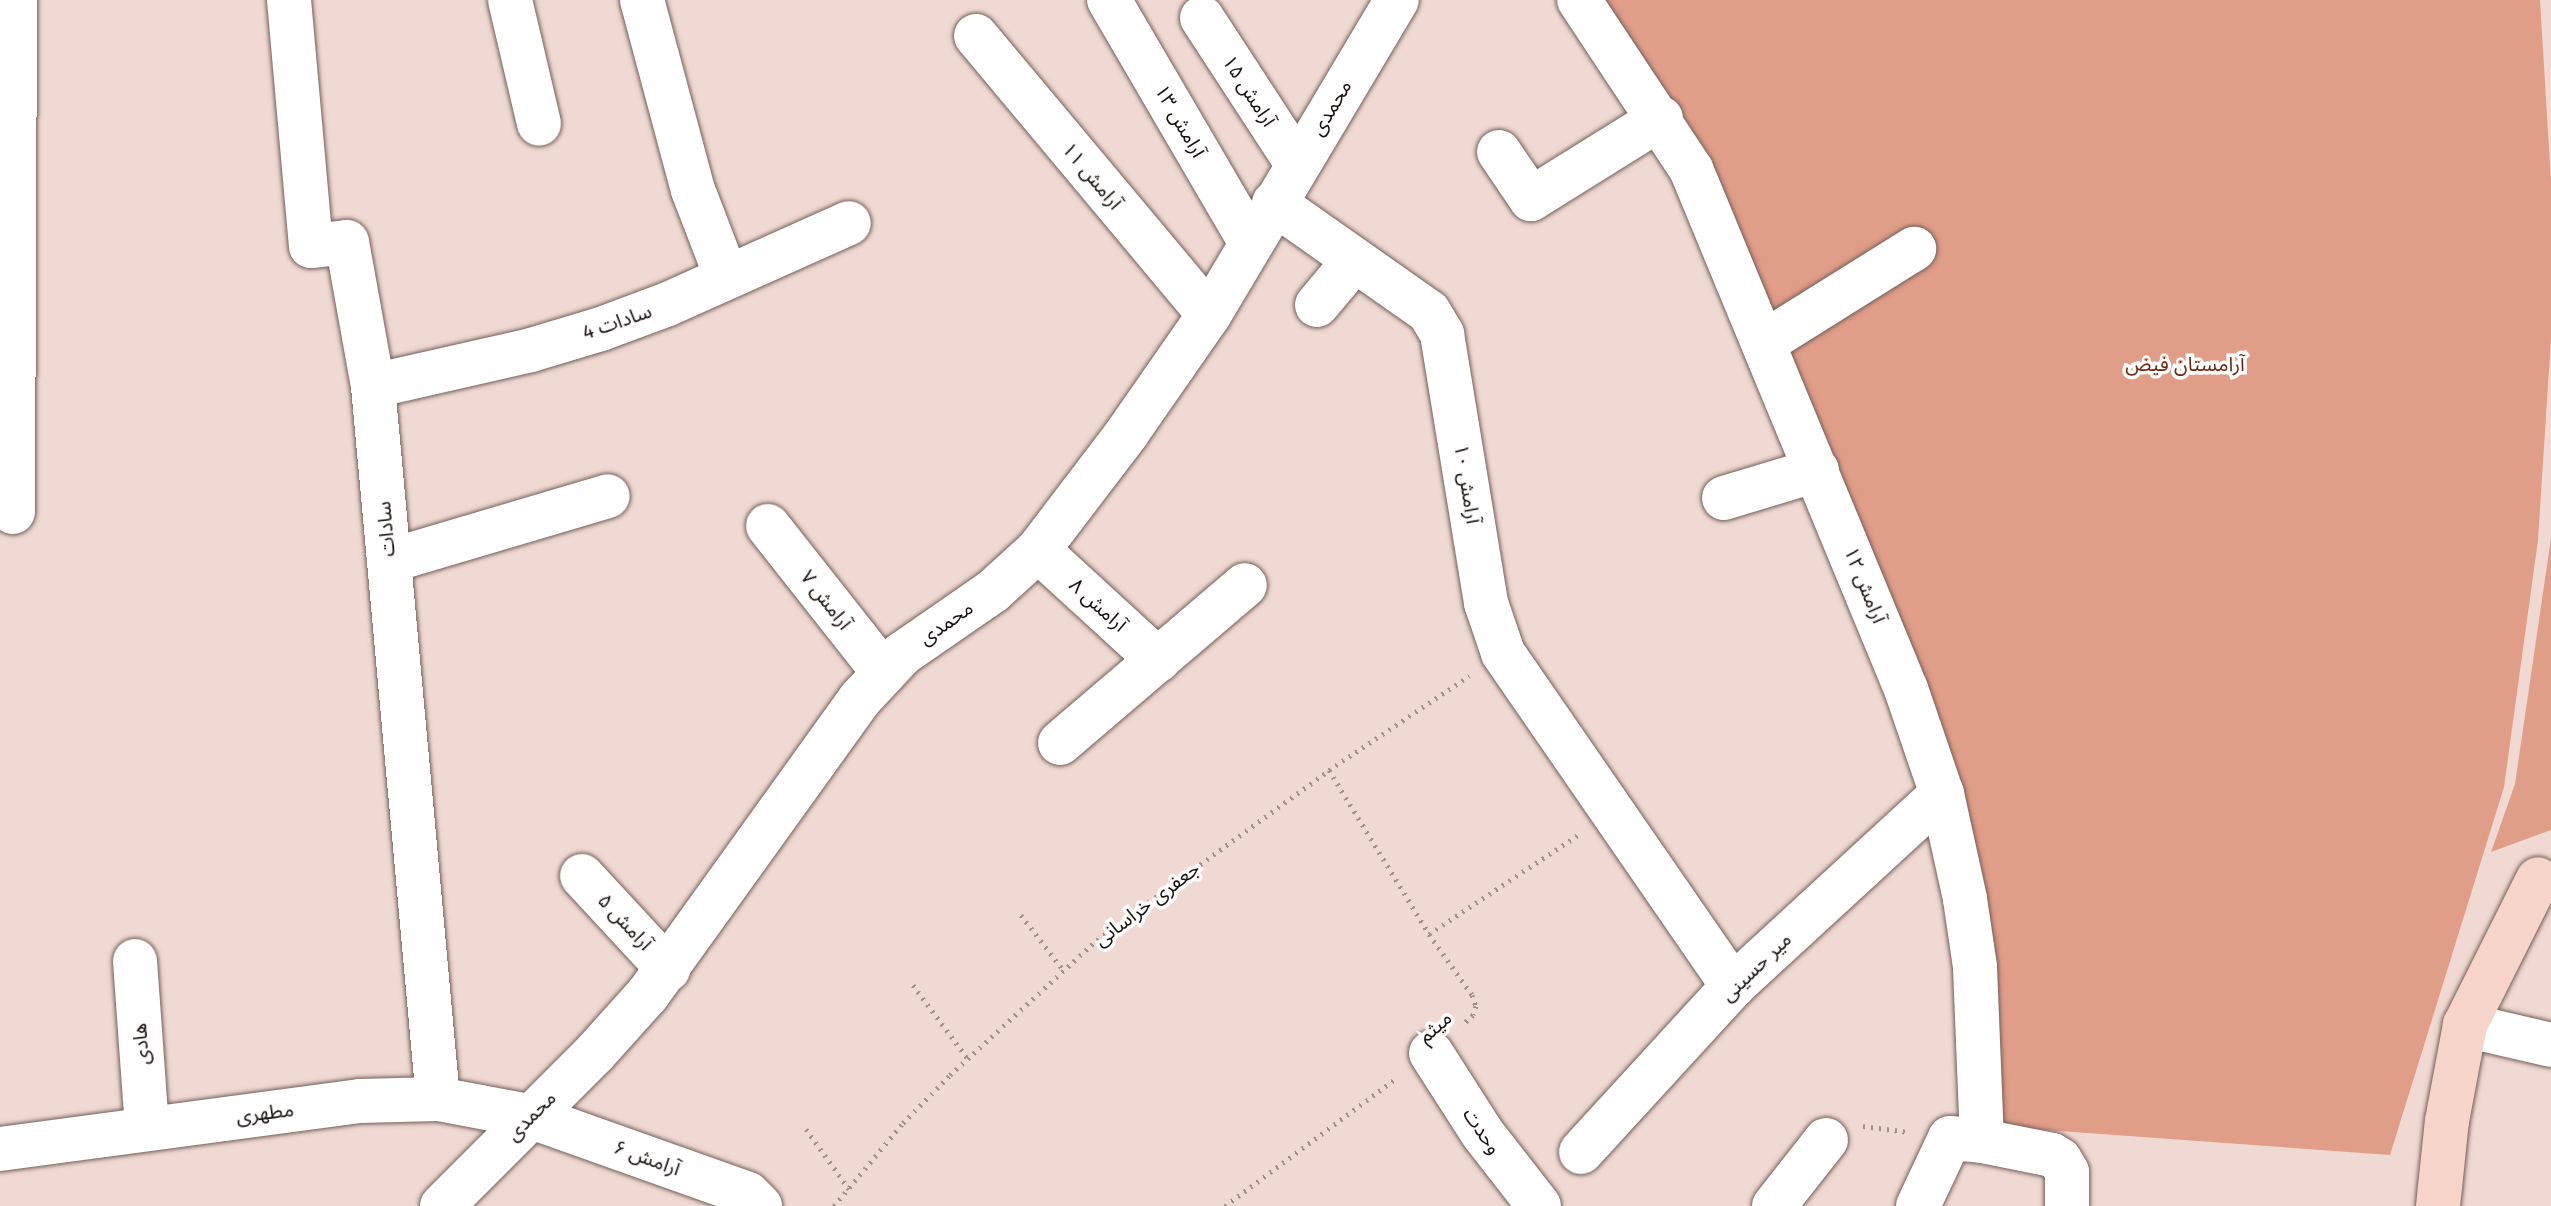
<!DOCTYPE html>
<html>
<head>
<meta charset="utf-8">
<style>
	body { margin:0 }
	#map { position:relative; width:2551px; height:1206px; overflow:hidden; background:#f0d9d2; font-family:"Fira Sans","Noto Sans Arabic",sans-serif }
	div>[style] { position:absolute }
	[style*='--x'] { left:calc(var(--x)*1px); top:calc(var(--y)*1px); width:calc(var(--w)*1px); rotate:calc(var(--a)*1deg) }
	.green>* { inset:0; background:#e09d88 }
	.path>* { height:5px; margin-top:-2.5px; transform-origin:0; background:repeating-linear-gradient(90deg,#a1908b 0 2px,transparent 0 8px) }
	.roads { filter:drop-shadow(0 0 2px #725f59) drop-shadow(0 0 2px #725f59) }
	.minor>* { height:44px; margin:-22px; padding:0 22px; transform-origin:22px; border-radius:22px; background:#fff }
	.major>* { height:44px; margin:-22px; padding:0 22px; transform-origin:22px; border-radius:22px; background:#f6d4ca }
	span { translate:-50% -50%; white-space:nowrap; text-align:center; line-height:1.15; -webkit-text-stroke:7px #fff; paint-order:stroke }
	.street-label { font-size:20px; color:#18100e }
	.park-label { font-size:20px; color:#6c260e }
</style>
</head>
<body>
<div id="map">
	<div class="green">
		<i style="clip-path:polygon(1590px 0,2540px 0,2551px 182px,2551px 338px,2538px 540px,2504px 787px,2390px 1155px,2004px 1127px,1995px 1042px,1932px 704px)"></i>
		<i style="clip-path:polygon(2551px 538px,2551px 830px,2491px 852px,2515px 784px)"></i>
	</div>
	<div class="path">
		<i style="--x:1329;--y:770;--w:192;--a:58.6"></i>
		<i style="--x:1429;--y:934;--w:75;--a:54.8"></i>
		<i style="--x:1472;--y:995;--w:12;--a:70"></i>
		<i style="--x:1476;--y:1006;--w:9;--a:108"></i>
		<i style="--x:1473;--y:1015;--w:16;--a:137"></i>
		<i style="--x:1021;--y:915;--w:71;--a:52.5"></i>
		<i style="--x:1429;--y:934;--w:179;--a:-33.6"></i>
		<i style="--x:913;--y:985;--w:92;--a:53.4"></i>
		<i style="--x:1863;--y:1126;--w:46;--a:7.4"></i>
		<i style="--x:806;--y:1129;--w:74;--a:54.4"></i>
		<i style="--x:834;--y:1206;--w:108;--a:-50.3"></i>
		<i style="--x:903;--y:1123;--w:67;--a:-45.6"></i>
		<i style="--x:950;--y:1075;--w:200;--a:-42.6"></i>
		<i style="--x:1097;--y:940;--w:288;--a:-36.2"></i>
		<i style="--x:1329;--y:770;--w:169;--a:-33.9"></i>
		<i style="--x:1225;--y:1206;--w:214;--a:-36.7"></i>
	</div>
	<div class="roads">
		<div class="minor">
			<i style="--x:289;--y:0;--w:247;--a:84.9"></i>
			<i style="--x:311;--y:246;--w:36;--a:-6"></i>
			<i style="--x:347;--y:242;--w:146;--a:79.8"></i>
			<i style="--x:373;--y:386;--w:716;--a:84.79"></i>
			<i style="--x:510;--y:0;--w:127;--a:76.8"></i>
			<i style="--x:642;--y:0;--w:197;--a:75"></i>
			<i style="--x:693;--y:190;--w:92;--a:69"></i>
			<i style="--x:1109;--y:0;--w:281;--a:59.7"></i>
			<i style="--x:1579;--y:0;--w:203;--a:56.5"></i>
			<i style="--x:1691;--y:169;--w:563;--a:67.54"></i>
			<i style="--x:1906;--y:689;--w:111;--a:71.1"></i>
			<i style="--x:1942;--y:794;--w:107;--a:77.6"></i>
			<i style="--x:1965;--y:899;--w:69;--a:81.6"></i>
			<i style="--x:1975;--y:967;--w:174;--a:87.7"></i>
			<i style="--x:1982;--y:1141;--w:71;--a:11.3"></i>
			<i style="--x:2052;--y:1155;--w:9;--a:32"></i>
			<i style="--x:2060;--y:1160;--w:14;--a:60"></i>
			<i style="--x:2067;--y:1172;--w:34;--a:90"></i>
			<i style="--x:1202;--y:18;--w:174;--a:56.9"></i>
			<i style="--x:976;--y:36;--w:363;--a:50.1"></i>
			<i style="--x:1499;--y:152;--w:57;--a:55.8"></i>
			<i style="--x:1531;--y:199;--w:153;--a:-31.9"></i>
			<i style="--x:1274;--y:203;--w:189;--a:35.1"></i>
			<i style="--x:1429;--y:312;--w:26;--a:59"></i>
			<i style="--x:1442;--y:334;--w:273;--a:80.7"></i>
			<i style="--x:1486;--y:603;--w:53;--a:71.2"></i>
			<i style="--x:1503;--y:653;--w:405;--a:55.4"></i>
			<i style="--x:1317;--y:305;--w:56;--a:-50.1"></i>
			<i style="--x:1765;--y:342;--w:176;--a:-32"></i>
			<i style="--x:373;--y:386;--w:162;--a:-12.8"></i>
			<i style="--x:531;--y:350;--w:73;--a:-16.7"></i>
			<i style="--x:601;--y:329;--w:72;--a:-20.5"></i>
			<i style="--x:668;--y:304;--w:198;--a:-24.1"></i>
			<i style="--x:1724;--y:498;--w:97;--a:-16.8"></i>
			<i style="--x:13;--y:512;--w:512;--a:-89.78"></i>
			<i style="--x:768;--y:526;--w:187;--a:51.7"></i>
			<i style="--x:1038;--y:550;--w:163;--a:42.5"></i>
			<i style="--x:389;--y:561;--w:228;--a:-16.5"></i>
			<i style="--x:1060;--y:743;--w:243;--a:-40.5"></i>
			<i style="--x:582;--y:876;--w:127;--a:47.2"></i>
			<i style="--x:135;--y:961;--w:166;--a:85.9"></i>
			<i style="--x:2465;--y:1025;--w:88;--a:13.1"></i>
			<i style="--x:1431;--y:1053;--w:96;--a:57.3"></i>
			<i style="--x:1483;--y:1134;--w:91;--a:52.1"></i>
			<i style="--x:0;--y:1149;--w:363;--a:-7.6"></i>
			<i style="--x:360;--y:1101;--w:78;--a:-1.5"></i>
			<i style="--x:438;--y:1099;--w:93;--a:10.6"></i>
			<i style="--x:529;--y:1116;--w:232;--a:19.6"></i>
			<i style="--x:748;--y:1194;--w:17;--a:45"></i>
			<i style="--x:1581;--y:1152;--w:225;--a:-47.5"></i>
			<i style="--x:1733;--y:986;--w:284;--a:-42.6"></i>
			<i style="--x:442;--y:1206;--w:216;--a:-45"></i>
			<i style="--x:595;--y:1053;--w:79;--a:-48.1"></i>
			<i style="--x:648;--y:994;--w:363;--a:-54.3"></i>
			<i style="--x:860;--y:699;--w:62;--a:-47"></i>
			<i style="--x:902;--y:654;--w:111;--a:-34.7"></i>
			<i style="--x:993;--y:591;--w:61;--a:-42.3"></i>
			<i style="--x:1038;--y:550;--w:147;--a:-52.7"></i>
			<i style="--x:1127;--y:433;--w:144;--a:-55.2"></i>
			<i style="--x:1209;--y:315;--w:367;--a:-59.2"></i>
			<i style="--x:1774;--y:1206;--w:84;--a:-51.8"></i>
			<i style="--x:1918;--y:1206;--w:75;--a:-64.8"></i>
			<i style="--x:1950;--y:1138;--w:32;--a:5"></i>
		</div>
		<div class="major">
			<i style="--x:2438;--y:1206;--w:85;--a:-84"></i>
			<i style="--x:2447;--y:1121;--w:98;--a:-79.4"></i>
			<i style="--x:2465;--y:1025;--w:163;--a:-63.4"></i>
		</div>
	</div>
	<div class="street-label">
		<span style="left:1249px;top:91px;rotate:57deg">آرامش ۱۵</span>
		<span style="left:1331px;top:108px;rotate:-59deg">محمدی</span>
		<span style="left:1180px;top:121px;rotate:60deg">آرامش ۱۳</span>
		<span style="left:1092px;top:176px;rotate:50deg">آرامش ۱۱</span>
		<span style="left:617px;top:322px;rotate:-19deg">سادات 4</span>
		<span style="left:1467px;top:484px;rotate:81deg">آرامش ۱۰</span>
		<span style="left:386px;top:529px;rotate:-95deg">سادات</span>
		<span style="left:1865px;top:585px;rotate:68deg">آرامش ۱۲</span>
		<span style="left:826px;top:600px;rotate:52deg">آرامش ۷</span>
		<span style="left:1098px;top:605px;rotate:42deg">آرامش ۸</span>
		<span style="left:946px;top:623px;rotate:-35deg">محمدی</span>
		<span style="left:1147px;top:904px;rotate:-37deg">جعفری خراسانی</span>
		<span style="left:625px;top:922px;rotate:47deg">آرامش ۵</span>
		<span style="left:1756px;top:967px;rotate:-44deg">میر حسینی</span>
		<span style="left:1435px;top:1027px;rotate:-41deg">میثم</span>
		<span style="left:141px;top:1044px;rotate:-94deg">هادی</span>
		<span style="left:265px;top:1113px;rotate:-7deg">مطهری</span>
		<span style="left:531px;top:1116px;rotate:-45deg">محمدی</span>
		<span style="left:1482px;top:1131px;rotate:56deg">وحدت</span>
		<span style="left:647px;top:1158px;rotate:20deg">آرامش ۶</span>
	</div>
	<div class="park-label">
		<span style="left:2185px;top:364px">آرامستان فیض</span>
	</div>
</div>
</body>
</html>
